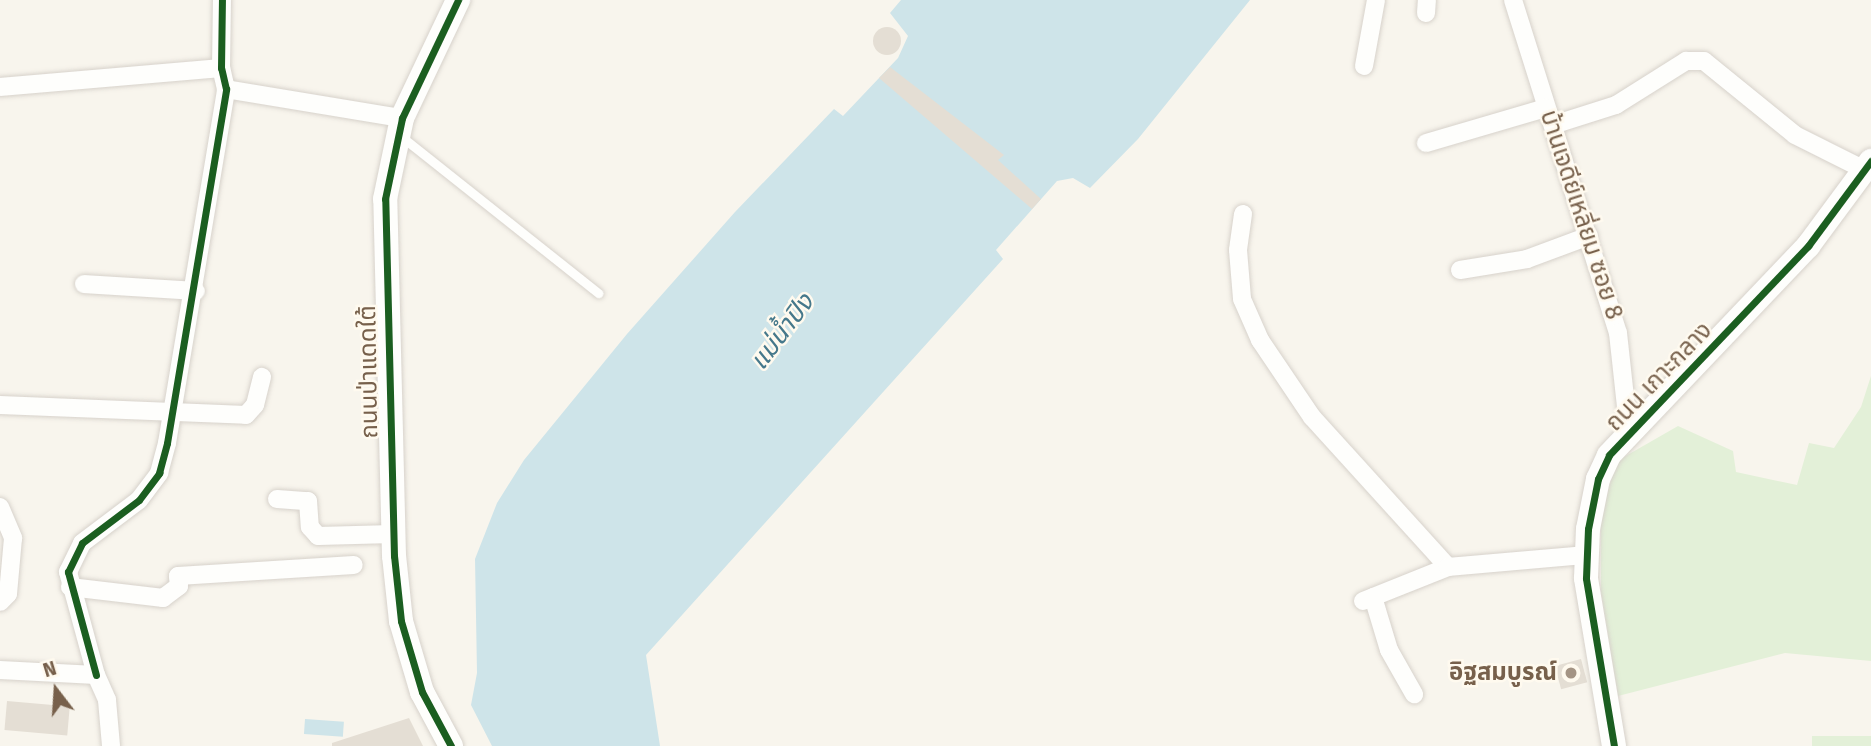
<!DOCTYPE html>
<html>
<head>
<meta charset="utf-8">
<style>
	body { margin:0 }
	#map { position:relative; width:1871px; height:746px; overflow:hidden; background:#f8f5ed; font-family:"Fira Sans","Noto Sans Thai",sans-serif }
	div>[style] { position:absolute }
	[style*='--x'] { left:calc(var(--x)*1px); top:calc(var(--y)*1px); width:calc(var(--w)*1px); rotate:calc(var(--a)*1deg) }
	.green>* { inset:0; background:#e3f0d8; transform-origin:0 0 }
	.water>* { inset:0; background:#cee4e9; transform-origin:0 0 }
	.building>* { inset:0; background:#e4ded4; transform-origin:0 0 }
	.round { border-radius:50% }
	.roads { filter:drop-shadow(0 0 2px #d7d2cb) drop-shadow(0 0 2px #d7d2cb) }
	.lane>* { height:9px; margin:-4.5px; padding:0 4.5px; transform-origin:4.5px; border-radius:4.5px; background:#fefefc }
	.street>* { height:18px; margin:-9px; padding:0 9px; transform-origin:9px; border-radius:9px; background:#fefefc }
	.secondary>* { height:24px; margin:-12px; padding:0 12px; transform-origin:12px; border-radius:12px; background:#fefefc }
	.cycleway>* { height:7px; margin:-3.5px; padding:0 3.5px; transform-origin:3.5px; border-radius:3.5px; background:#1b5e20 }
	.dots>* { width:19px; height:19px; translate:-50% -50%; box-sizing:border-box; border:4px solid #fffaef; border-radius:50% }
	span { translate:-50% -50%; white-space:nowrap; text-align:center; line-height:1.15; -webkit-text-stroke:5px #fffaef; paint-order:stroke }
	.street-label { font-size:24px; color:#77604b }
	.poi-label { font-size:24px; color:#77604b; font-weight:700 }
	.right { translate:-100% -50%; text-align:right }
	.water-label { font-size:26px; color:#45788b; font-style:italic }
	.north { position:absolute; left:21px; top:655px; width:70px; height:70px; -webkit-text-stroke:5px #fffaef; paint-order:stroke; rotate:343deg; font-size:19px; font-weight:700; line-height:28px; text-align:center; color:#77604b }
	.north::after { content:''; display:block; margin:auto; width:24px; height:32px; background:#77604b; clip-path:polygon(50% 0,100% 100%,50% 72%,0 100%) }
</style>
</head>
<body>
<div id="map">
	<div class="green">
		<i style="clip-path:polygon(1871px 376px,1871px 661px,1785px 653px,1618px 696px,1601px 592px,1601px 514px,1617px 461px,1678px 426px,1733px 451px,1736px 472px,1797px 485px,1809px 443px,1834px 448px,1861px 407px)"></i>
		<i style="left:1812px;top:736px;width:59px;height:10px"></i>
	</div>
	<div class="water">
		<i style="clip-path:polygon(901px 0,1250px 0,1138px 139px,1090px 188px,1073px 178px,1057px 181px,996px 250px,1003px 259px,646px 655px,660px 746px,492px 746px,471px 705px,477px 673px,475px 559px,497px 503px,524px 460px,627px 334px,735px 212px,834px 109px,843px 116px,898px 58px,908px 36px,890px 13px)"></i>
		<i style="left:305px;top:719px;width:39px;height:15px;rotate:4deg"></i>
	</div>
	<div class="building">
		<i class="round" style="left:873px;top:27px;width:28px;height:28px"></i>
		<i style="clip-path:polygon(890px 67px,1004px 155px,998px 160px,1041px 199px,1032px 209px,879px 78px)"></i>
		<i style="left:1581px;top:659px;width:24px;height:27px;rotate:75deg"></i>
		<i style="left:7px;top:701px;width:63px;height:29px;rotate:5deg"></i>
		<i style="clip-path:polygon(409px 718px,423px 746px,332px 746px,332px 743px)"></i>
	</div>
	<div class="roads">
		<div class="lane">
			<i style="--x:402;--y:137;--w:251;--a:38.5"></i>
		</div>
		<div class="street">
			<i style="--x:1513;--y:0;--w:349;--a:72.5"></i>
			<i style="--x:1618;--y:333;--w:103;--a:83.8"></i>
			<i style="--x:1426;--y:13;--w:13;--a:-86"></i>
			<i style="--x:1364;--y:66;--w:67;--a:-79.7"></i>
			<i style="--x:0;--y:87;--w:222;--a:-4.9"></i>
			<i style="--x:226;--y:89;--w:178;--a:9.4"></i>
			<i style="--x:1553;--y:125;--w:66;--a:-17.6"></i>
			<i style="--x:1616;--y:105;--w:83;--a:-32.2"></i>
			<i style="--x:1686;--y:61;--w:18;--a:0"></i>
			<i style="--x:1704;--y:61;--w:117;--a:39.1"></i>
			<i style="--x:1795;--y:135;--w:78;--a:26.6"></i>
			<i style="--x:1426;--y:143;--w:125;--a:-16.3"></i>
			<i style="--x:1243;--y:214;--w:36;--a:98"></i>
			<i style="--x:1238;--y:250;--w:49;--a:85.3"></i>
			<i style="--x:1242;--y:299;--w:45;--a:66.3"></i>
			<i style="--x:1260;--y:340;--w:93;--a:56"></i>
			<i style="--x:1312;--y:417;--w:202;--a:47.8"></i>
			<i style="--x:1460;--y:270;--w:68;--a:-9.3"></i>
			<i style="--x:1527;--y:259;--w:66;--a:-20.4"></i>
			<i style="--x:84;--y:284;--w:112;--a:3.6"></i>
			<i style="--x:0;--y:405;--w:246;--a:2.3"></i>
			<i style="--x:246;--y:415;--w:13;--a:-48"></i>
			<i style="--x:255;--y:405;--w:29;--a:-76"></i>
			<i style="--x:277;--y:499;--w:31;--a:4"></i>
			<i style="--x:308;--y:501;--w:26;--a:86"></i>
			<i style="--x:310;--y:527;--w:12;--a:48"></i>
			<i style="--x:318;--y:536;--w:75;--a:-1.5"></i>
			<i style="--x:0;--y:507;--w:34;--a:67"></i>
			<i style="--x:13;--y:538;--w:56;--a:95.1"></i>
			<i style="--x:8;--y:594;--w:11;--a:135"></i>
			<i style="--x:70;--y:587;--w:94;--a:6.7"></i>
			<i style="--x:163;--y:598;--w:20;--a:-37"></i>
			<i style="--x:179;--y:586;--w:10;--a:-96"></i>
			<i style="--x:178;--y:576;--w:176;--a:-3.6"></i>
			<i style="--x:1373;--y:597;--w:55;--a:73.2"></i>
			<i style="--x:1389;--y:650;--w:51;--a:60.4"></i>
			<i style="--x:1363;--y:601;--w:92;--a:-21.8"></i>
			<i style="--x:1448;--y:567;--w:139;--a:-5"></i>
			<i style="--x:0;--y:670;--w:96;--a:3"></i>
			<i style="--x:96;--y:675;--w:27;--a:66"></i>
			<i style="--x:107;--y:700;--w:46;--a:85"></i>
			<i style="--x:96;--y:675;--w:107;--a:-105.2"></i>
			<i style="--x:68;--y:572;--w:32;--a:-64"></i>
			<i style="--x:82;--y:543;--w:71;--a:-37"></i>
			<i style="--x:139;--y:500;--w:34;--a:-53"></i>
			<i style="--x:159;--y:473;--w:31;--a:-75"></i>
			<i style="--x:167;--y:443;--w:359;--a:-80.5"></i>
			<i style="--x:226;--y:89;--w:22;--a:-103"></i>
			<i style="--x:221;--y:68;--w:68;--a:-89.2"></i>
		</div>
		<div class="secondary">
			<i style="--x:451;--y:746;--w:61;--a:-118.2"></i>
			<i style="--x:422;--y:692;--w:74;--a:-106.5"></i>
			<i style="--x:401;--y:621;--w:65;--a:-96.1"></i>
			<i style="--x:394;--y:556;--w:357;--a:-91.4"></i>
			<i style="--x:385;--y:199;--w:83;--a:-78.1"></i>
			<i style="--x:402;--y:118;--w:131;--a:-64.6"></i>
			<i style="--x:1614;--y:746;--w:170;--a:-99.5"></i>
			<i style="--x:1586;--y:578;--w:49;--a:-87.7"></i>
			<i style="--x:1588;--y:529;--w:51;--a:-78.7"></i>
			<i style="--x:1598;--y:479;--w:26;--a:-65"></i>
			<i style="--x:1609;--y:455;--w:289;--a:-46.4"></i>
			<i style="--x:1808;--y:246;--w:106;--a:-53.5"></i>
		</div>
	</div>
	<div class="cycleway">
		<i style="--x:96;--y:675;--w:107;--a:-105.2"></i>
		<i style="--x:68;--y:572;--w:32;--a:-64"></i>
		<i style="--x:82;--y:543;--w:71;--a:-37"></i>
		<i style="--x:139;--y:500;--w:34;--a:-53"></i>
		<i style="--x:159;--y:473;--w:31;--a:-75"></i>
		<i style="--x:167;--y:443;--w:359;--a:-80.5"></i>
		<i style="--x:226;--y:89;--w:22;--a:-103"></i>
		<i style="--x:221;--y:68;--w:68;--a:-89.2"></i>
		<i style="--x:451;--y:746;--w:61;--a:-118.2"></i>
		<i style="--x:422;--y:692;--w:74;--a:-106.5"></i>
		<i style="--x:401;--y:621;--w:65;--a:-96.1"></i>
		<i style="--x:394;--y:556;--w:357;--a:-91.4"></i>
		<i style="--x:385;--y:199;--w:83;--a:-78.1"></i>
		<i style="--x:402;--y:118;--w:131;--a:-64.6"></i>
		<i style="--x:1614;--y:746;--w:170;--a:-99.5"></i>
		<i style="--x:1586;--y:578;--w:49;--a:-87.7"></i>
		<i style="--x:1588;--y:529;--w:51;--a:-78.7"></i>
		<i style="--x:1598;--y:479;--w:26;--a:-65"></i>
		<i style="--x:1609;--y:455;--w:289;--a:-46.4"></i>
		<i style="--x:1808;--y:246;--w:106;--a:-53.5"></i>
	</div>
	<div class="dots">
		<i style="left:1571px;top:673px;background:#a49484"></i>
	</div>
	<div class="street-label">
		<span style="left:1581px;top:215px;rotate:72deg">บ้านเจดีย์เหลี่ยม ซอย 8</span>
		<span style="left:369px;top:372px;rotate:-91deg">ถนนป่าแดดใต้</span>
		<span style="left:1659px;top:377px;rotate:-46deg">ถนน เกาะกลาง</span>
	</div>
	<div class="poi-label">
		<span class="right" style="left:1557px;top:673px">อิฐสมบูรณ์</span>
	</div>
	<div class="water-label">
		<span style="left:782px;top:332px;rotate:-53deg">แม่น้ำปิง</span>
	</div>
	<div class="north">N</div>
</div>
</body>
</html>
